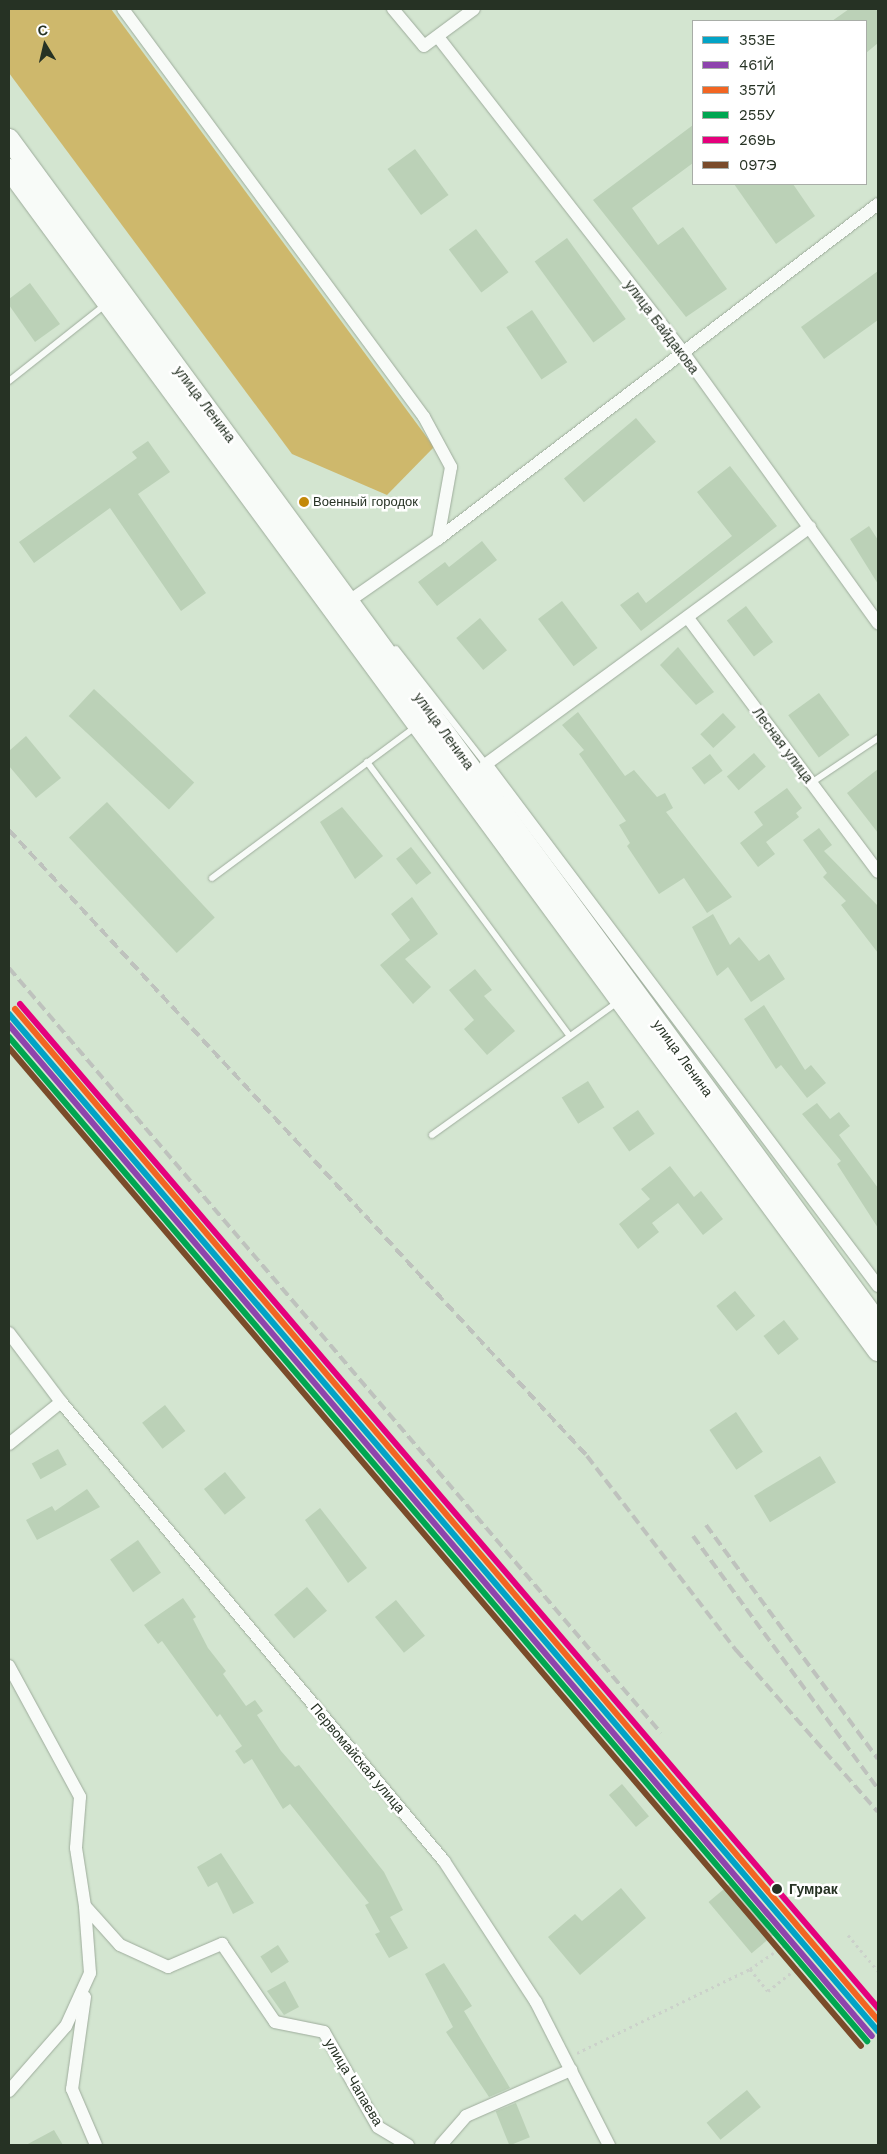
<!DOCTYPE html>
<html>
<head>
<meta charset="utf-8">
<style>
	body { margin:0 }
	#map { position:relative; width:887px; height:2154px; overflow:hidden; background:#d3e5d0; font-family:"Work Sans",sans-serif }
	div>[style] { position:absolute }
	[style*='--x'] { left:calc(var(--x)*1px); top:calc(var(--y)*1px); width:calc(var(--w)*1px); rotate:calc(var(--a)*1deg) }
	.forest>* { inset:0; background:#ceb86c }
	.building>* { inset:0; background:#bbd1b7; transform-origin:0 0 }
	.path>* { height:3px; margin-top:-1.5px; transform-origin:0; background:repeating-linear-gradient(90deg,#cbd1ca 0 2.5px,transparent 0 6.5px) }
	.roads { filter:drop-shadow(0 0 1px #9eac9c) drop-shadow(0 0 1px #9eac9c) }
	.service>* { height:6px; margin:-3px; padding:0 3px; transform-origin:3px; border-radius:3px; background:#f8fbf8 }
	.minor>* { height:12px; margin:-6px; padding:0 6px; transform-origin:6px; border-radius:6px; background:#f8fbf8 }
	.primary>* { height:20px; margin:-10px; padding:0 10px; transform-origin:10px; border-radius:10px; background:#f8fbf8 }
	.rail>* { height:4px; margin-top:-2px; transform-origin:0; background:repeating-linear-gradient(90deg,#bec2bd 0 10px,transparent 0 15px) }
	.rail-1>* { height:6px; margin:-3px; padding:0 3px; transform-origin:3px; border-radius:3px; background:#02a3c6 }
	.rail-2>* { height:6px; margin:-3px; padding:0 3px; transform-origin:3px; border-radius:3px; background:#8e44ad }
	.rail-3>* { height:6px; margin:-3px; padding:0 3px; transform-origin:3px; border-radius:3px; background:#f26522 }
	.rail-4>* { height:6px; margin:-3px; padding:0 3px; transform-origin:3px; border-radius:3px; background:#00a651 }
	.rail-5>* { height:6px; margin:-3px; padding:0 3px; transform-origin:3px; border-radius:3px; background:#e5007d }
	.rail-6>* { height:6px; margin:-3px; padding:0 3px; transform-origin:3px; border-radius:3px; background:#7a4b2a }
	.dots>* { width:14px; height:14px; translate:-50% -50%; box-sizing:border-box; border:2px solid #fff; border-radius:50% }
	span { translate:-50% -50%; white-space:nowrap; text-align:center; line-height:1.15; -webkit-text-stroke:5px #fff; paint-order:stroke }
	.bus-label { font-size:13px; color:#263224 }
	.left { translate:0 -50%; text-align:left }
	.street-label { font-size:14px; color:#263224 }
	.stop-label { font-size:14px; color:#263224; font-weight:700 }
	.frame { position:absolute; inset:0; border:10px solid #263224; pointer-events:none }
	.legend { position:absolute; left:692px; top:20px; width:175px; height:165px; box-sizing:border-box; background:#fff; border:1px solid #a8ada7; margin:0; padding:6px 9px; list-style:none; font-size:15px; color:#263224 }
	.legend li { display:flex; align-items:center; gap:10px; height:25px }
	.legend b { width:25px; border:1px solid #a8ada7 }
	.north { position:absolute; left:20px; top:20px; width:50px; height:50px; -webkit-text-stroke:4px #fff; paint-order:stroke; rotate:351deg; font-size:14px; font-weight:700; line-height:20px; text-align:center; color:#263224 }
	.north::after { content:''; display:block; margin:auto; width:18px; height:22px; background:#263224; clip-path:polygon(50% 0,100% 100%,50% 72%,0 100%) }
</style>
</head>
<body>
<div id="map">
	<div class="forest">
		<i style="clip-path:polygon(9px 9px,111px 9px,434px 447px,387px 495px,292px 454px,9px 73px)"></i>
	</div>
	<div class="building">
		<i style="clip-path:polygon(849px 9px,878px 9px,878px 43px,866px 53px,866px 21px,832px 21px)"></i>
		<i style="clip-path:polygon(693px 125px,693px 163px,632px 208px,658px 245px,683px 227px,727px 289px,686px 317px,593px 200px)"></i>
		<i style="left:415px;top:149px;width:57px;height:34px;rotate:54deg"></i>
		<i style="clip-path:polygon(734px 184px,793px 184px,815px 216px,776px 244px)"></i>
		<i style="left:476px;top:229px;width:54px;height:34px;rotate:53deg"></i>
		<i style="left:567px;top:238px;width:100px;height:40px;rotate:54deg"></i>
		<i style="clip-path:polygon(878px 271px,878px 320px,824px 359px,801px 327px)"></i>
		<i style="clip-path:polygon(30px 283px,60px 324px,35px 342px,9px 305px,9px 299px)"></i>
		<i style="left:532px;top:310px;width:63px;height:31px;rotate:56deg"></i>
		<i style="left:636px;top:418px;width:31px;height:94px;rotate:50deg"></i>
		<i style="clip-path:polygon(148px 441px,170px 472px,138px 494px,206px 593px,181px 611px,110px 508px,34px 563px,19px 542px,137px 458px,132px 452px)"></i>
		<i style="clip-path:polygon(730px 466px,777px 526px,641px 631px,620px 605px,638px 592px,646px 603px,732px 536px,697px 492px)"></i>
		<i style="clip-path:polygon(869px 526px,878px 540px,878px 584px,850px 539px)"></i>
		<i style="clip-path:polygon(482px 541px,497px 560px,437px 606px,418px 582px,445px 562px,449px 567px)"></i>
		<i style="left:562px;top:601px;width:59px;height:30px;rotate:53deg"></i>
		<i style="left:746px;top:606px;width:45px;height:24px;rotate:53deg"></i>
		<i style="left:480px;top:618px;width:42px;height:31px;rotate:50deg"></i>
		<i style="clip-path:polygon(678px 647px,714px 692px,696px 705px,660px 665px)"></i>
		<i style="left:94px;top:689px;width:137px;height:37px;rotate:43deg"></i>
		<i style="left:819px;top:693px;width:52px;height:38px;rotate:54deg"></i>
		<i style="clip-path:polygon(578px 712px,625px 776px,634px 770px,657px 797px,665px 793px,673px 808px,666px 812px,732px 897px,707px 913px,684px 878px,659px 894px,627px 846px,630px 843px,619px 825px,626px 821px,579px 754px,584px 750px,562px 725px)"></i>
		<i style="left:723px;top:713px;width:19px;height:31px;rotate:47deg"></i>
		<i style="clip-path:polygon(26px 736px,61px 778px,36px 798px,9px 766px,9px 751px)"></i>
		<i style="left:754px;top:753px;width:18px;height:36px;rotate:49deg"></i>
		<i style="left:710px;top:754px;width:21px;height:23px;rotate:53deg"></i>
		<i style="clip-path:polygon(878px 769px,878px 833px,847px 793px)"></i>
		<i style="clip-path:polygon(787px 788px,802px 808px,796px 813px,799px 817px,766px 842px,775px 854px,758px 867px,740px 843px,763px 825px,754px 812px)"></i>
		<i style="left:107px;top:802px;width:158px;height:52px;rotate:47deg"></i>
		<i style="clip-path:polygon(342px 807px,383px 856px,355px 879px,320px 822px)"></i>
		<i style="clip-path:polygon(819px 828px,832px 845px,824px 851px,878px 906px,878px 953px,841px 905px,846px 901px,823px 877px,827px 873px,803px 840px)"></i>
		<i style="left:411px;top:847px;width:33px;height:19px;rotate:52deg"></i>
		<i style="clip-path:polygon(412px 897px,438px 934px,405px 959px,431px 987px,413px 1004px,380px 965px,410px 940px,391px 914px)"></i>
		<i style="clip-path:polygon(713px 914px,730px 945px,739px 937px,759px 961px,769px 954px,785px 979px,751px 1002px,728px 967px,717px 976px,692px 927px)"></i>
		<i style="clip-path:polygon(475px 969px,492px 990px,484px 996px,515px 1031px,487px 1055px,464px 1029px,474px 1020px,449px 990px)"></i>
		<i style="clip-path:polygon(764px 1005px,805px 1070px,811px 1065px,826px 1083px,807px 1098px,781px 1065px,776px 1069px,744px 1019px)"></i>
		<i style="left:588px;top:1081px;width:31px;height:31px;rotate:58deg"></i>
		<i style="clip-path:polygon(817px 1103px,830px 1119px,839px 1112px,850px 1126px,839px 1135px,878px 1188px,878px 1228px,837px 1164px,841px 1161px,802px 1114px)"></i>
		<i style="left:638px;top:1110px;width:29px;height:31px;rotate:55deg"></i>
		<i style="clip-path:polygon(670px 1166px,694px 1197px,701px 1191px,723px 1219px,703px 1235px,678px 1203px,652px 1223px,659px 1232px,638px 1249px,619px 1224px,650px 1199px,641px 1189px)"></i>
		<i style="left:735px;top:1291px;width:32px;height:24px;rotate:51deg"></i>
		<i style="left:784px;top:1320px;width:24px;height:26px;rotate:52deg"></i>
		<i style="left:165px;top:1405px;width:33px;height:29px;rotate:52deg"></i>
		<i style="left:736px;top:1412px;width:48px;height:32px;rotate:56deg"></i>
		<i style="left:58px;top:1449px;width:18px;height:30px;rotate:61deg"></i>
		<i style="left:820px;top:1456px;width:31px;height:77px;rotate:59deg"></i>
		<i style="left:225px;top:1472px;width:33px;height:27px;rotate:51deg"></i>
		<i style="clip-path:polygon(87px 1489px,100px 1507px,37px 1540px,26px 1520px,52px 1506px,55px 1511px)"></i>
		<i style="clip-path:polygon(320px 1508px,367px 1568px,348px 1583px,305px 1520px)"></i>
		<i style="left:138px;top:1540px;width:40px;height:34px;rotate:55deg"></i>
		<i style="left:307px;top:1587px;width:31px;height:43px;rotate:50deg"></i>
		<i style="clip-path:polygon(183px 1598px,196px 1617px,193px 1619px,208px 1648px,226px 1671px,223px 1674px,246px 1706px,255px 1700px,263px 1711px,257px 1715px,281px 1751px,295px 1767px,299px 1765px,384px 1872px,403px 1910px,390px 1917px,408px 1948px,389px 1958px,375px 1934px,380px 1932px,365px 1905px,369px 1903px,290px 1804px,283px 1809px,252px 1759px,244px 1764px,235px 1751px,242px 1746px,220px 1714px,217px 1717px,162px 1641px,158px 1644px,144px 1625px)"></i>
		<i style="left:396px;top:1600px;width:46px;height:27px;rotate:51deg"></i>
		<i style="left:622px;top:1784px;width:42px;height:17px;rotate:50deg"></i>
		<i style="clip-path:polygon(221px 1853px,254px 1903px,233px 1914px,217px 1882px,208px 1887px,197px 1867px)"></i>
		<i style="left:730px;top:1884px;width:67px;height:28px;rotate:50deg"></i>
		<i style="clip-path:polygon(621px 1888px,646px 1918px,580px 1975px,548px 1937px,575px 1914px,582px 1921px)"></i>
		<i style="left:278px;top:1945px;width:20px;height:21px;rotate:57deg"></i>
		<i style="clip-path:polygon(444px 1963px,472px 2006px,464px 2011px,510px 2088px,489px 2097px,446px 2032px,453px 2027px,425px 1974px)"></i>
		<i style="clip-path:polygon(285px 1981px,299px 2007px,284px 2015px,267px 1991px)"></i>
		<i style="left:747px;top:2090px;width:22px;height:52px;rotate:51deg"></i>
		<i style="left:516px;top:2103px;width:37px;height:22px;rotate:68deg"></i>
		<i style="clip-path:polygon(54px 2130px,63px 2145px,26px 2145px)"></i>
	</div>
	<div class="path">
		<i style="--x:848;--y:1935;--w:47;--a:50.2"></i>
		<i style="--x:750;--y:1969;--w:28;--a:51"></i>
		<i style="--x:768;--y:1991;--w:43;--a:-38.5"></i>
		<i style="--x:802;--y:1964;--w:84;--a:50.8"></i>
		<i style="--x:855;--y:2029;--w:30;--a:-41"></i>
		<i style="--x:577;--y:2053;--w:192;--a:-25.9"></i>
		<i style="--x:750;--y:1969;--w:42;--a:-34.4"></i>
	</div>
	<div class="roads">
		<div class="service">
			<i style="--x:9;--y:381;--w:122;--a:-38.4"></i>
			<i style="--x:396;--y:649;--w:146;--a:52"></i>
			<i style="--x:367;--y:762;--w:340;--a:53.5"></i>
			<i style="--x:811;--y:783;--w:81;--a:-33.9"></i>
			<i style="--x:212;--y:878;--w:253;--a:-36.6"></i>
			<i style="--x:432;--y:1135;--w:230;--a:-35.6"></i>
		</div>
		<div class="minor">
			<i style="--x:123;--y:9;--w:507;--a:53.58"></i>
			<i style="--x:424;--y:417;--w:57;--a:61.6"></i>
			<i style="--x:451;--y:467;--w:73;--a:100.2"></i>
			<i style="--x:393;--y:9;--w:48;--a:50"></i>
			<i style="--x:424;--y:46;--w:62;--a:-36.5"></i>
			<i style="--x:438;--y:37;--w:399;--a:52.1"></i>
			<i style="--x:683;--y:352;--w:334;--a:54.3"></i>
			<i style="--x:810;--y:527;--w:401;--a:143.8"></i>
			<i style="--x:486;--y:764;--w:653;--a:53.09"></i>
			<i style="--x:342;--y:606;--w:117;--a:-34.9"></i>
			<i style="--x:438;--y:539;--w:553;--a:-37.28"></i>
			<i style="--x:688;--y:618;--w:317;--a:53.2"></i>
			<i style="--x:9;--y:1333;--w:86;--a:53"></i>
			<i style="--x:61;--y:1402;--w:598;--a:50.16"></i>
			<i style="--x:444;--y:1861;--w:168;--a:56.9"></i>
			<i style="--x:536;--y:2002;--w:161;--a:63"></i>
			<i style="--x:9;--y:1444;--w:67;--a:-38.9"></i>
			<i style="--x:9;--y:1666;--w:149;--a:61.5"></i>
			<i style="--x:80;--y:1797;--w:51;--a:94.5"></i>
			<i style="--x:76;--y:1848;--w:59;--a:81.2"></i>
			<i style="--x:85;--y:1906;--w:52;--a:48.1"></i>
			<i style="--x:120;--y:1945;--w:53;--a:24.6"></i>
			<i style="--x:168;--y:1967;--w:59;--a:-23.1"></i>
			<i style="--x:222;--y:1944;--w:94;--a:55.8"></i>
			<i style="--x:275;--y:2022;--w:50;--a:11.5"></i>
			<i style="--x:324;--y:2032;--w:109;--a:60.4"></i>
			<i style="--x:378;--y:2127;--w:35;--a:31"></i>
			<i style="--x:85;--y:1997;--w:93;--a:98"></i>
			<i style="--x:72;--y:2089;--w:61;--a:66.8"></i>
			<i style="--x:9;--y:2091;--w:86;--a:-48.8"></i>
			<i style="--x:66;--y:2026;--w:58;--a:-65.6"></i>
			<i style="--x:90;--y:1973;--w:67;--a:-94.3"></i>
			<i style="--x:441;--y:2145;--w:38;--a:-49"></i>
			<i style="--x:466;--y:2116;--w:115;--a:-23.7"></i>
		</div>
		<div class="primary">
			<i style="--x:9;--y:139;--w:1469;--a:53.72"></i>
			<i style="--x:9;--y:169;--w:1467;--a:53.68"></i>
		</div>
	</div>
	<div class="rail">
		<i style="--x:9;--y:830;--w:852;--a:47.28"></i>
		<i style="--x:587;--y:1456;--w:245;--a:52.5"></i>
		<i style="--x:736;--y:1650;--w:215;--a:48.8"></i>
		<i style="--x:9;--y:968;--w:1005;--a:49.56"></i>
		<i style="--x:706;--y:1525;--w:290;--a:53.7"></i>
		<i style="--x:693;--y:1536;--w:313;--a:53.8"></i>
	</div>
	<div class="rail-1">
		<i style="--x:9;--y:1014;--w:1338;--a:49.49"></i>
	</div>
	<div class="rail-2">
		<i style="--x:9;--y:1025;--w:1329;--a:49.52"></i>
	</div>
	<div class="rail-3">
		<i style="--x:15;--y:1009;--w:1329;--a:49.52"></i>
	</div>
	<div class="rail-4">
		<i style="--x:9;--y:1037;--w:1321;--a:49.48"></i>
	</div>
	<div class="rail-5">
		<i style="--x:20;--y:1004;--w:1321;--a:49.48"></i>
	</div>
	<div class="rail-6">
		<i style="--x:9;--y:1048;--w:1312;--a:49.51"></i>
	</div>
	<div class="dots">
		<i style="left:304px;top:502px;background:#c38909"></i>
		<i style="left:777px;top:1889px;background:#263224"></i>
	</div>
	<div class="bus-label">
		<span class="left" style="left:313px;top:502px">Военный городок</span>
	</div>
	<div class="street-label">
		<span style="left:662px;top:327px;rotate:53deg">улица Байдакова</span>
		<span style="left:205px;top:404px;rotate:53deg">улица Ленина</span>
		<span style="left:444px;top:731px;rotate:54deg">улица Ленина</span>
		<span style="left:783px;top:745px;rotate:53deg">Лесная улица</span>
		<span style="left:683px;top:1058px;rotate:54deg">улица Ленина</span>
		<span style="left:358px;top:1758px;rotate:50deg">Первомайская улица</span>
		<span style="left:354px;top:2082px;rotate:59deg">улица Чапаева</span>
	</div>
	<div class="stop-label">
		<span class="left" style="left:789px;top:1889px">Гумрак</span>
	</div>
	<div class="frame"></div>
	<ul class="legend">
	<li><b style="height:6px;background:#02a3c6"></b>353Е</li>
	<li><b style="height:6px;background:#8e44ad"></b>461Й</li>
	<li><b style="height:6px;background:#f26522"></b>357Й</li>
	<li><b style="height:6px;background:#00a651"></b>255У</li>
	<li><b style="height:6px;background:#e5007d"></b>269Ь</li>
	<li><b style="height:6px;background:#7a4b2a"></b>097Э</li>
	</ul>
	<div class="north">С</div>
</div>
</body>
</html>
